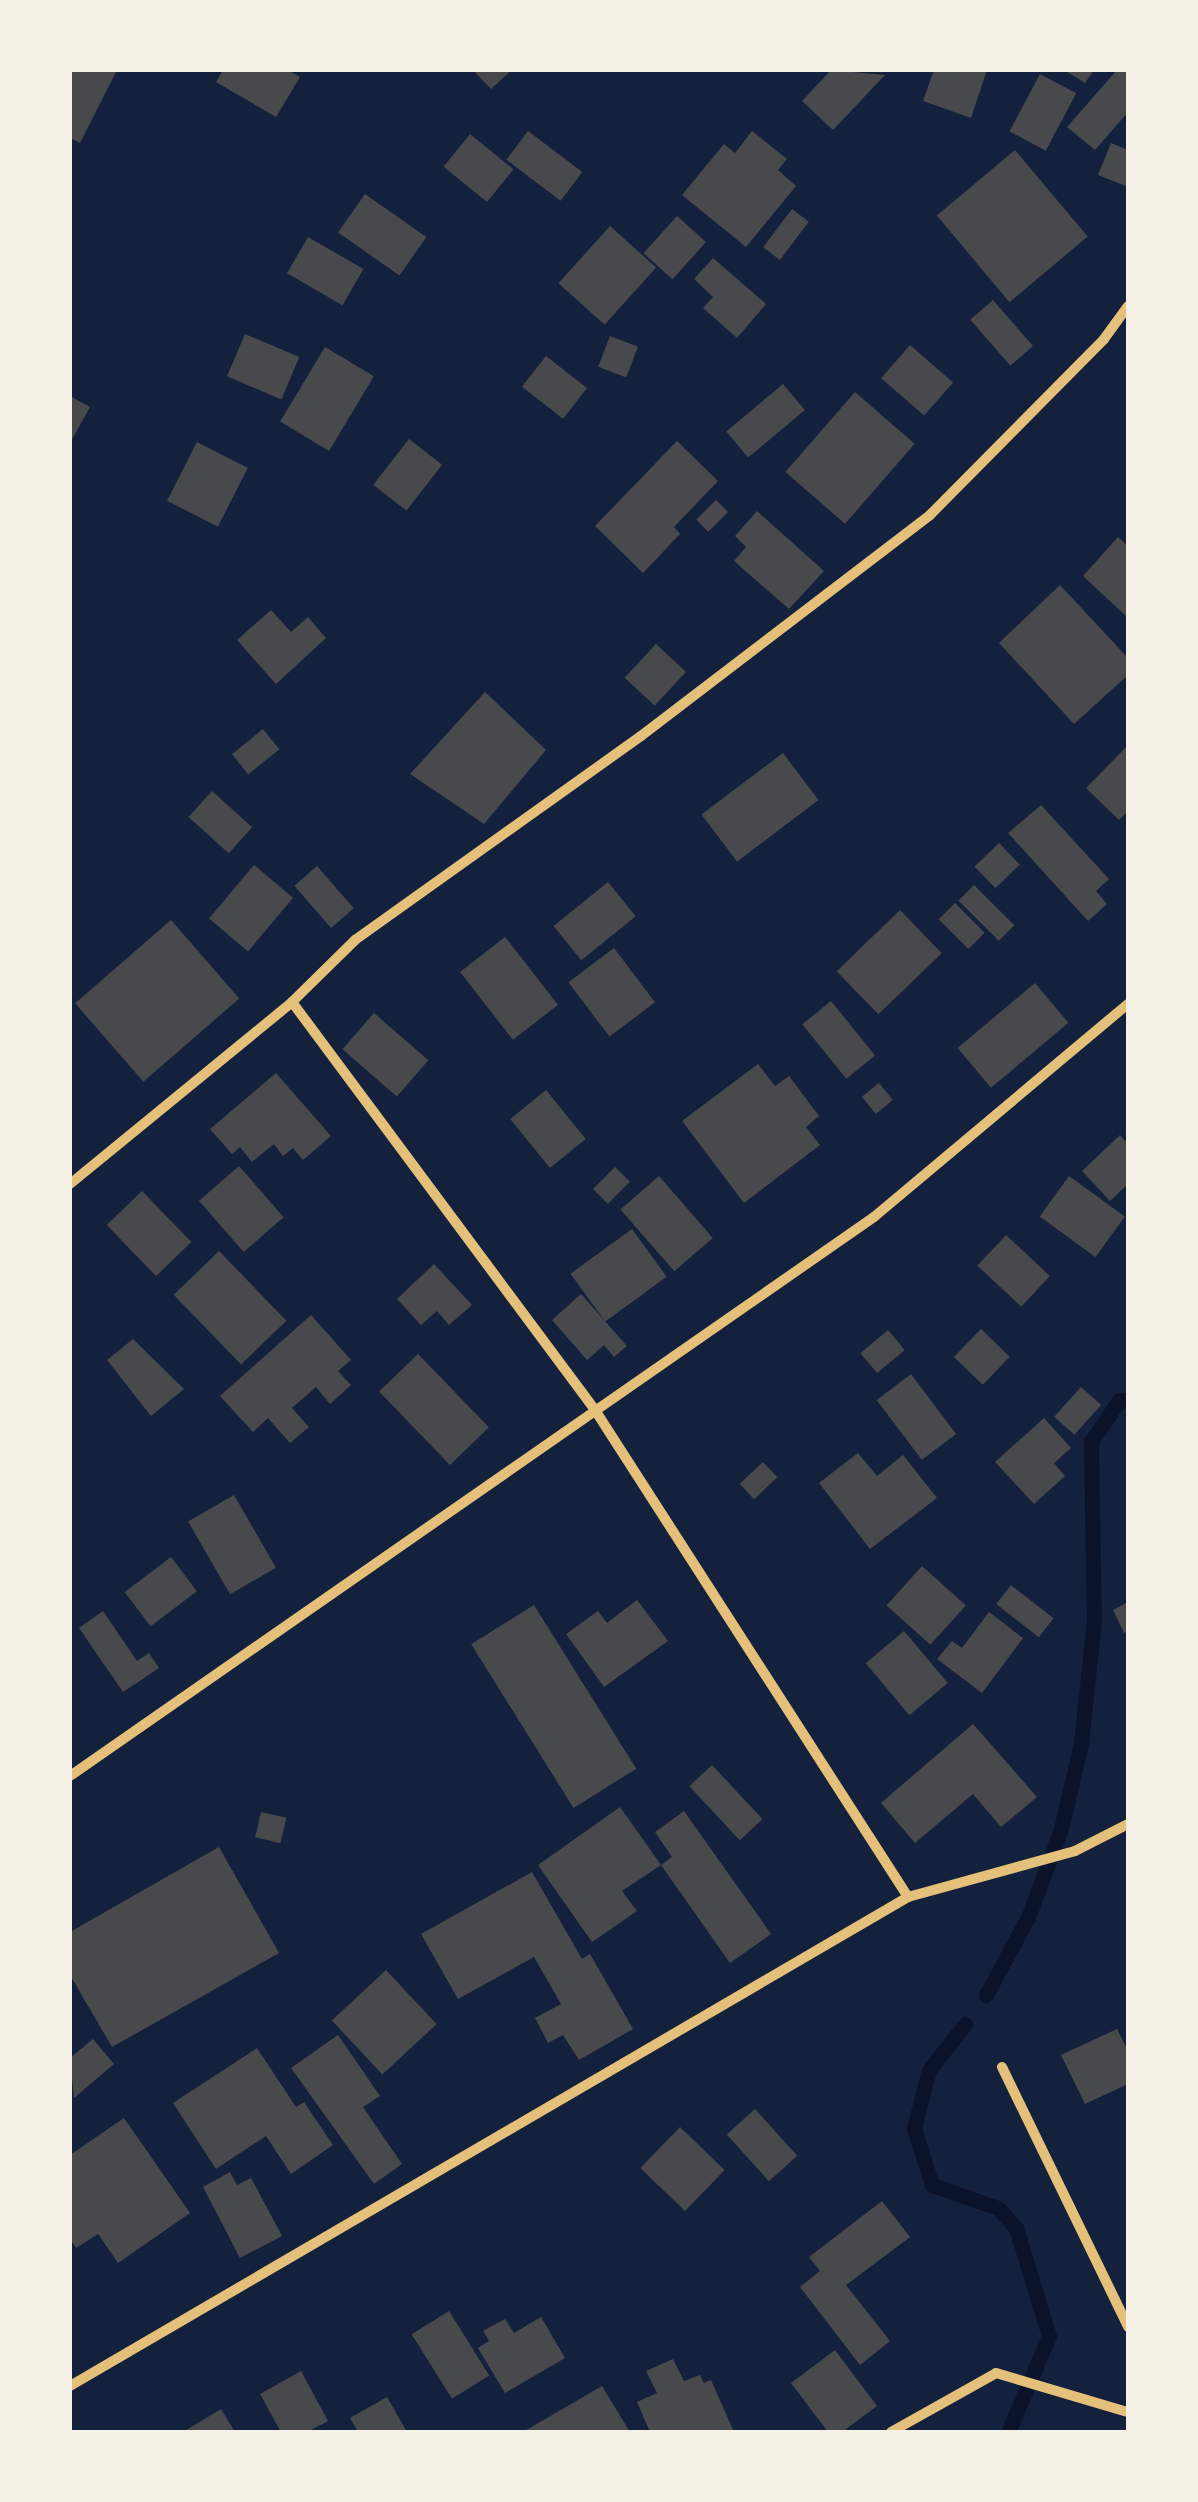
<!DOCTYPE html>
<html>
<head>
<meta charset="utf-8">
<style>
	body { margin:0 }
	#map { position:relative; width:1198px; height:2502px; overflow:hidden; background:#14213d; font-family:"Noto Serif",serif }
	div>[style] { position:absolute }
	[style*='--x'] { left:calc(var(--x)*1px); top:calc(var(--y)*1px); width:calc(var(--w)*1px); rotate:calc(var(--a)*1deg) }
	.stream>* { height:15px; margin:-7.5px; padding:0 7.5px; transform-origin:7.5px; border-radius:7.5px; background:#0b132b }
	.building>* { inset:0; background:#48494c; transform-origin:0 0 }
	.minor>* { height:10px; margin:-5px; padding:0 5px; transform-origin:5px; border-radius:5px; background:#e5c07b }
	span { translate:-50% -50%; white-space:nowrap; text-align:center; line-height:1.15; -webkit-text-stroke:10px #f6f1e7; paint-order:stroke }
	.frame { position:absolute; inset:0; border:72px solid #f6f1e7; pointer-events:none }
</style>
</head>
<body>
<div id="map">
	<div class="stream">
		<i style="--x:986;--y:1995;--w:91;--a:-61.7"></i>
		<i style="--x:1029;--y:1915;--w:92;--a:-69.6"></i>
		<i style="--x:1061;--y:1829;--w:88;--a:-76.9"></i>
		<i style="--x:1081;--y:1743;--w:123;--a:-83.9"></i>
		<i style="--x:1094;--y:1621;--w:179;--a:-91"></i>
		<i style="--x:1091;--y:1442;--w:50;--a:-56.3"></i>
		<i style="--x:1119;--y:1400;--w:9;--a:6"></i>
		<i style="--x:965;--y:2024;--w:58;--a:128"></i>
		<i style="--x:929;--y:2070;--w:60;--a:104.5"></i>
		<i style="--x:914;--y:2128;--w:60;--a:72.5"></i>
		<i style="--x:932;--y:2185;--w:70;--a:19.2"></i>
		<i style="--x:998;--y:2208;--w:27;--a:48"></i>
		<i style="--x:1016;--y:2228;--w:113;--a:73"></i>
		<i style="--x:1049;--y:2336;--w:104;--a:113.1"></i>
	</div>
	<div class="building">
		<i style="clip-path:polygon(70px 70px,117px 70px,80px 143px,70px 138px)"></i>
		<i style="clip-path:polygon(223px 70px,288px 70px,300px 77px,276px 117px,216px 82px)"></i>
		<i style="clip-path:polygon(473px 70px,512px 70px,491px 89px)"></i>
		<i style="clip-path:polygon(831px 70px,885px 75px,833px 130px,802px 101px)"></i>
		<i style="clip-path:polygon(934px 70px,987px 70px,971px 118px,923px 101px)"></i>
		<i style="clip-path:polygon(1064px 70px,1094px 70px,1085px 83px)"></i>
		<i style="clip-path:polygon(1117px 70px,1128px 70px,1128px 112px,1095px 150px,1067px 127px)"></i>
		<i style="left:1040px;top:74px;width:41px;height:65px;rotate:28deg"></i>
		<i style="left:528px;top:131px;width:68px;height:36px;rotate:37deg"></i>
		<i style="clip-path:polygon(752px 131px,787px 159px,778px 170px,796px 186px,746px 247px,682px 195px,724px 144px,735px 153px)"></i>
		<i style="left:470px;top:134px;width:56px;height:42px;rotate:39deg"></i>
		<i style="clip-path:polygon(1111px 143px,1128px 150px,1126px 186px,1098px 175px)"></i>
		<i style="left:1015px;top:150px;width:113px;height:102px;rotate:50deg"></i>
		<i style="left:365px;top:194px;width:75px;height:47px;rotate:35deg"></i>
		<i style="left:792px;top:209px;width:21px;height:48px;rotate:37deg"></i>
		<i style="left:677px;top:216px;width:39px;height:50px;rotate:42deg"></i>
		<i style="left:610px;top:226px;width:62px;height:77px;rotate:42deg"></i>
		<i style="left:308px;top:237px;width:64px;height:42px;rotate:30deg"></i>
		<i style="clip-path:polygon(713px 258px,766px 304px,737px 338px,703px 308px,713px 297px,694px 279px)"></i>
		<i style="left:993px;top:300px;width:61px;height:30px;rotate:49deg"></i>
		<i style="left:245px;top:334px;width:59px;height:46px;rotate:23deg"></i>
		<i style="left:610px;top:336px;width:30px;height:33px;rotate:21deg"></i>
		<i style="left:910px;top:345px;width:57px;height:44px;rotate:41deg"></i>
		<i style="left:325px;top:347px;width:57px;height:87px;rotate:31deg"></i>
		<i style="left:546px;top:356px;width:52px;height:39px;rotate:38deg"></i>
		<i style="left:783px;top:384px;width:34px;height:74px;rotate:50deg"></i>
		<i style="left:855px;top:392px;width:79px;height:106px;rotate:41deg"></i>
		<i style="clip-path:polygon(70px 396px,90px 407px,70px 443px)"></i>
		<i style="left:409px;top:439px;width:42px;height:58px;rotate:38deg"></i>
		<i style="clip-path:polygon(677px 441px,718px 481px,674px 527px,680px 534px,643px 573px,595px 526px)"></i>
		<i style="left:197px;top:442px;width:57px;height:66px;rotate:27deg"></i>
		<i style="left:716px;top:500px;width:17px;height:28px;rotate:45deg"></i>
		<i style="clip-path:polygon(757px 511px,824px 571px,789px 609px,734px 561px,746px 547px,735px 536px)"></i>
		<i style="clip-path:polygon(1118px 537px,1128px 546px,1128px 618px,1083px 576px)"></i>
		<i style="clip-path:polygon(1060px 585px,1128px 658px,1128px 675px,1074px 724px,999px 643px)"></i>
		<i style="clip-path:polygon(271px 610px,291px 632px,308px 617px,326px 638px,276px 684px,237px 640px)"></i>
		<i style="left:656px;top:644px;width:41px;height:46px;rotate:43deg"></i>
		<i style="clip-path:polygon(485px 692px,546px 750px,484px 824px,410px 774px)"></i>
		<i style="left:263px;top:729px;width:26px;height:40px;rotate:51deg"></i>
		<i style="clip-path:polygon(1128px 745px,1128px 811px,1119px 820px,1086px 788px)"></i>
		<i style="left:783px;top:753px;width:59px;height:102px;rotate:53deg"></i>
		<i style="left:212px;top:791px;width:54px;height:35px;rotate:42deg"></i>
		<i style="clip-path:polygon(1041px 805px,1109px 879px,1096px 891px,1107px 904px,1088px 921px,1008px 833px)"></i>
		<i style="left:999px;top:843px;width:30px;height:34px;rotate:46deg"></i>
		<i style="left:254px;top:865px;width:51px;height:70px;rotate:40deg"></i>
		<i style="left:317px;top:866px;width:56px;height:30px;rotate:49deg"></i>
		<i style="left:608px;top:882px;width:44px;height:70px;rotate:51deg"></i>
		<i style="left:974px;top:885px;width:57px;height:22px;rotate:45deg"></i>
		<i style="left:955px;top:903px;width:42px;height:23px;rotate:45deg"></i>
		<i style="left:900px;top:910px;width:60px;height:88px;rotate:46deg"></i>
		<i style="left:171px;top:920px;width:104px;height:127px;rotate:49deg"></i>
		<i style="left:505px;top:937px;width:86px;height:57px;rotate:52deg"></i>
		<i style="left:614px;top:948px;width:68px;height:57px;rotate:53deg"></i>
		<i style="left:1035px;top:983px;width:52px;height:101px;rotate:50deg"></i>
		<i style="left:831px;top:1001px;width:70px;height:37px;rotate:51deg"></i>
		<i style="left:374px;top:1013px;width:72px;height:48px;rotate:41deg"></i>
		<i style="clip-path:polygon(758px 1064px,775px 1086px,789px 1076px,819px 1116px,806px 1127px,820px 1145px,744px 1203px,682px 1121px)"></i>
		<i style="clip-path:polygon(276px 1073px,331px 1136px,303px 1160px,293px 1148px,283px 1156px,274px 1144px,252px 1162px,240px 1147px,232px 1154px,210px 1129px)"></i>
		<i style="left:879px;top:1083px;width:22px;height:22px;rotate:51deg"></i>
		<i style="left:546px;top:1090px;width:63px;height:46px;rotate:51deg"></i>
		<i style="clip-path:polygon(1120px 1135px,1128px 1144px,1128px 1184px,1110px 1201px,1082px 1171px)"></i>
		<i style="left:239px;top:1166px;width:68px;height:53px;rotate:49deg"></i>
		<i style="left:615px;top:1167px;width:21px;height:31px;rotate:45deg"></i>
		<i style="left:659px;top:1176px;width:82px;height:51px;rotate:49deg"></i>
		<i style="left:1069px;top:1176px;width:69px;height:50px;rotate:36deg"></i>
		<i style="left:142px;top:1191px;width:71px;height:49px;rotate:46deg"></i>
		<i style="left:632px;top:1229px;width:59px;height:76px;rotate:54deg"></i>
		<i style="left:1006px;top:1235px;width:60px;height:42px;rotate:43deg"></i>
		<i style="left:219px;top:1251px;width:97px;height:63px;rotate:46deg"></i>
		<i style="clip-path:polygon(434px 1264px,472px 1305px,449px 1325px,437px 1311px,421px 1325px,397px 1299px)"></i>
		<i style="clip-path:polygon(581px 1294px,627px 1346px,614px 1357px,604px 1345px,587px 1360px,552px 1320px)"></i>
		<i style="clip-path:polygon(311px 1315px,351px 1360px,338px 1371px,351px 1385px,330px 1404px,316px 1387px,292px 1408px,309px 1427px,290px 1443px,268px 1418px,253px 1432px,220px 1396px)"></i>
		<i style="left:981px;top:1329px;width:40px;height:39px;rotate:44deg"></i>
		<i style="left:888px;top:1330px;width:26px;height:36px;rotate:50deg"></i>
		<i style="clip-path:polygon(133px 1339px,184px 1389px,151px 1416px,107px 1360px)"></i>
		<i style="left:418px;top:1354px;width:102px;height:54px;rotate:46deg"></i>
		<i style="left:911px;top:1374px;width:75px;height:43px;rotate:53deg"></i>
		<i style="left:1081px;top:1387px;width:27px;height:40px;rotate:42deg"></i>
		<i style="clip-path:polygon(1044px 1418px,1071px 1448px,1054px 1463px,1065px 1476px,1034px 1504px,995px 1462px)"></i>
		<i style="clip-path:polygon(858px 1453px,877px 1476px,903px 1455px,937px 1498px,870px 1549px,819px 1483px)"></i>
		<i style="left:763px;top:1462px;width:21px;height:32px;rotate:47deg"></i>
		<i style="left:234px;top:1495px;width:84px;height:53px;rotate:60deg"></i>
		<i style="left:171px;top:1557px;width:43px;height:58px;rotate:53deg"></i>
		<i style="left:922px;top:1566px;width:59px;height:53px;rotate:42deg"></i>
		<i style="left:1011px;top:1585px;width:54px;height:24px;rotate:38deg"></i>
		<i style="clip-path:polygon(637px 1600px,668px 1641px,604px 1687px,566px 1634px,598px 1611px,607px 1623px)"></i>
		<i style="clip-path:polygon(1128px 1602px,1128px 1631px,1124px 1633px,1113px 1610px)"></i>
		<i style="left:534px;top:1605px;width:193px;height:74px;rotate:58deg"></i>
		<i style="clip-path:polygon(103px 1611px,137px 1661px,149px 1653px,159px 1668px,123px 1692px,79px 1628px)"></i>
		<i style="clip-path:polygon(989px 1612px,1023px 1638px,982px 1693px,937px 1659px,952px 1641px,962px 1648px)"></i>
		<i style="left:904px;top:1631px;width:68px;height:50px;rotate:50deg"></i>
		<i style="clip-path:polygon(973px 1724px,1037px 1797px,1001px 1827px,973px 1794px,915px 1843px,881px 1803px)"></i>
		<i style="left:712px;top:1765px;width:74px;height:31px;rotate:47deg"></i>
		<i style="clip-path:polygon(620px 1807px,661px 1865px,622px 1891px,637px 1911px,592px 1942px,538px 1865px)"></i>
		<i style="clip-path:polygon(684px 1811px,771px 1934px,730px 1963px,661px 1865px,672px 1857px,655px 1832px)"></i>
		<i style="left:261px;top:1812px;width:26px;height:26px;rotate:13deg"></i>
		<i style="clip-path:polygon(219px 1847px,279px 1953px,112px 2047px,70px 1975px,70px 1932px)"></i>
		<i style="clip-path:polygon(532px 1872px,582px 1959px,590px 1954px,633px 2029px,579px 2060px,563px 2035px,548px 2043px,535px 2018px,561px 2004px,534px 1957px,458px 1999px,421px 1934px)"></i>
		<i style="left:386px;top:1970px;width:74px;height:74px;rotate:47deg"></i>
		<i style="clip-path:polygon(1117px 2029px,1128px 2051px,1128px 2084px,1085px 2104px,1061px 2055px)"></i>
		<i style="clip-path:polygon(338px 2035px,380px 2096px,363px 2107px,402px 2164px,374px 2184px,291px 2068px)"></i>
		<i style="clip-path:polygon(93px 2039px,114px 2064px,74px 2098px,70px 2058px)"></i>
		<i style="clip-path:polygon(257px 2048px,296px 2107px,304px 2102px,333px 2145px,291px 2174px,266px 2136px,216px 2169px,173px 2103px)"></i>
		<i style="left:755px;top:2109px;width:63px;height:38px;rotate:48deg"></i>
		<i style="clip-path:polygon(124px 2118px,190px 2213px,118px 2263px,98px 2234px,76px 2248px,70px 2239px,70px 2155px)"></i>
		<i style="left:680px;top:2127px;width:62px;height:57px;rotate:44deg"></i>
		<i style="clip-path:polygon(230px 2172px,237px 2185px,251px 2178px,282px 2236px,240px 2258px,203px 2187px)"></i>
		<i style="clip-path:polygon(882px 2201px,910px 2237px,846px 2285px,890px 2341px,860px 2365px,800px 2287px,820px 2271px,809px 2257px)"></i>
		<i style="left:449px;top:2311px;width:76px;height:44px;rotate:58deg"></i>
		<i style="clip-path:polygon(541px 2317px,565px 2358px,505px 2393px,478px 2348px,489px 2341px,483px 2331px,505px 2319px,514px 2333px)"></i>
		<i style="clip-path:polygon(835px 2350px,877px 2406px,842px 2432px,828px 2432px,791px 2383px)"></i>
		<i style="clip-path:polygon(673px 2359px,684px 2381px,700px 2375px,704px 2383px,711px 2380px,734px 2432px,650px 2432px,637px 2402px,657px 2393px,646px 2371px)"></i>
		<i style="clip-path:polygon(301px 2371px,328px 2421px,307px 2432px,281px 2432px,260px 2394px)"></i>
		<i style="clip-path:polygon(602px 2386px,630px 2432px,523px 2432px)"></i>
		<i style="clip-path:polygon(387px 2397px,407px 2432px,358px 2432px,350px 2418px)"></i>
		<i style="clip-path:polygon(221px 2409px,235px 2432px,183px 2432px)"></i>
	</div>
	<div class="minor">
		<i style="--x:292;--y:1002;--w:508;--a:53.4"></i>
		<i style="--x:595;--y:1410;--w:579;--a:57.27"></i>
		<i style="--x:70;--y:1184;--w:287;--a:-39.3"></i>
		<i style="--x:292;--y:1002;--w:88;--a:-44.5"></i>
		<i style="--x:355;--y:940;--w:351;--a:-35.5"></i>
		<i style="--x:641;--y:736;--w:364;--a:-37.4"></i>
		<i style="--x:930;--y:515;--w:247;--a:-45.3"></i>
		<i style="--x:1104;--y:339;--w:41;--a:-54"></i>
		<i style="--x:70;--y:1776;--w:979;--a:-34.81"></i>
		<i style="--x:874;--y:1217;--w:331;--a:-40"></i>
		<i style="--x:1002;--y:2067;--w:289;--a:64.1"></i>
		<i style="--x:70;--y:2386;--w:970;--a:-30.26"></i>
		<i style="--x:908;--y:1897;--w:173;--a:-15.4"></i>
		<i style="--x:1075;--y:1851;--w:59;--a:-27"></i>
		<i style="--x:891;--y:2432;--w:120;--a:-29.3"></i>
		<i style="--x:996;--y:2373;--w:138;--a:16.5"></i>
	</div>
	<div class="frame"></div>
</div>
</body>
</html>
